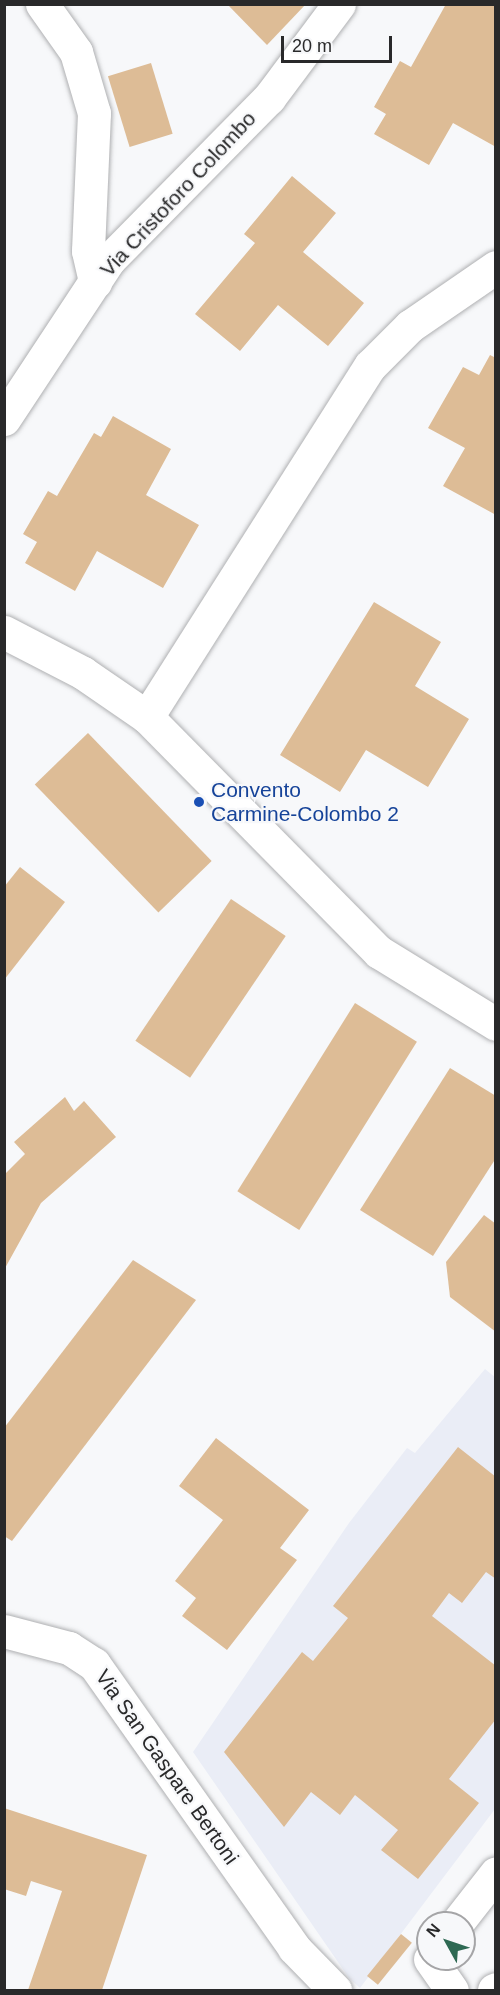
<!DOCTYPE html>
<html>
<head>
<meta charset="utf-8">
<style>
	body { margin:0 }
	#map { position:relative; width:500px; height:1995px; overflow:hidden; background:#f7f8fa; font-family:Arial,sans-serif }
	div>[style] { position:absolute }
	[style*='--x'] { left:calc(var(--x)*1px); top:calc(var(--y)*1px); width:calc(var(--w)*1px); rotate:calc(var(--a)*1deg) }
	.built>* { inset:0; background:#eaedf6 }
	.building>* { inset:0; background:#ddbc96; transform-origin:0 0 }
	.roads { filter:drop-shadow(0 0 2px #afb0b2) drop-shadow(0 0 2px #afb0b2) }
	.minor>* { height:33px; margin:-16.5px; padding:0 16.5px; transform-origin:16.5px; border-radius:16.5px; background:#fff }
	.major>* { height:33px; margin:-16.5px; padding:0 16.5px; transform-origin:16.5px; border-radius:16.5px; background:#fff }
	.dots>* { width:16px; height:16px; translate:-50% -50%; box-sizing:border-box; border:3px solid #f7f8fa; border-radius:50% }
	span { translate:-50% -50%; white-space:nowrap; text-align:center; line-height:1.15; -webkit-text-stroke:4.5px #f7f8fa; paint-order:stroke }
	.street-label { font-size:21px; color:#29292a }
	.transit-label { font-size:21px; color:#164399 }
	.left { translate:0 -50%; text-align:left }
	.frame { position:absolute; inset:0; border:6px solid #29292a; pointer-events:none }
	.north { position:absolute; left:416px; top:1911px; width:60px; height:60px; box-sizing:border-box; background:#f7f8fa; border:2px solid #a5a5a7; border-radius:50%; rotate:310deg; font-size:16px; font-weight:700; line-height:24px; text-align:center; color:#29292a }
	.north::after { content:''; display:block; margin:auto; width:21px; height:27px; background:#2e6953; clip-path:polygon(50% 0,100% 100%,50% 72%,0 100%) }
	.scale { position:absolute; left:281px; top:36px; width:111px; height:27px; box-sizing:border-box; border:3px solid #29292a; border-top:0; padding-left:8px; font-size:18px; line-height:21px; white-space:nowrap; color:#29292a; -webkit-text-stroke:4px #f7f8fa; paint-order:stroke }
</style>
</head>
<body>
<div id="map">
	<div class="built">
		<i style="clip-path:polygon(485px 1369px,496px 1378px,495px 1809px,360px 1988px,349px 1978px,193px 1752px,349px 1523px,407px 1448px,415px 1453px)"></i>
	</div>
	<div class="building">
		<i style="clip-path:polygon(227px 4px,306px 4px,267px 45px)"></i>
		<i style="clip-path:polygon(446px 4px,496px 4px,496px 147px,453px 123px,429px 165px,374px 134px,386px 114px,374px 107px,400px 61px,411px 67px)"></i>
		<i style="left:151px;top:63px;width:74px;height:45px;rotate:73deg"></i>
		<i style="clip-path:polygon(292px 176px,336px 213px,303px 252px,364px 303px,328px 346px,278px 305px,240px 351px,195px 314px,255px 243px,244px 234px)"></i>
		<i style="clip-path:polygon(490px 355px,496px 358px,496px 515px,443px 486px,465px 448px,428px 428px,463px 367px,479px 375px)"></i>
		<i style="clip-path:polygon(113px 416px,171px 449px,146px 495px,199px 525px,163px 588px,97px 551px,75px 591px,25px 563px,37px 542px,23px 534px,48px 491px,57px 496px,94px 433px,101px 437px)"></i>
		<i style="clip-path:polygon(374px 602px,441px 642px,415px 686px,469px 719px,428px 787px,366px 750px,340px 792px,280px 755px)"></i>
		<i style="left:88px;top:733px;width:178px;height:74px;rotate:46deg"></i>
		<i style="clip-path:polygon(20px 867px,65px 902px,4px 980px,4px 887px)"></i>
		<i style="left:231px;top:899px;width:66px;height:171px;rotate:34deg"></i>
		<i style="left:355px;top:1003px;width:73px;height:222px;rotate:32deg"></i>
		<i style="clip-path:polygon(450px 1068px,496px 1096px,496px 1158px,433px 1256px,360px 1210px)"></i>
		<i style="clip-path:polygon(65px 1097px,74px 1111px,84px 1101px,116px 1137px,41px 1203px,4px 1270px,4px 1175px,25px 1154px,14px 1142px)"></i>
		<i style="clip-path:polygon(484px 1215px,496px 1224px,496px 1332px,450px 1297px,446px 1262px)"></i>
		<i style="clip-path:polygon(133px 1260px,196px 1300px,12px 1541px,4px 1536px,4px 1428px)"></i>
		<i style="clip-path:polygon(216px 1438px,309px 1510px,280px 1548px,297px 1560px,227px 1650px,182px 1616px,196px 1598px,175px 1581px,223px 1520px,179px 1486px)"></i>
		<i style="clip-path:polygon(458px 1447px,496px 1477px,496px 1579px,486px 1572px,462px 1603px,449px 1593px,432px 1616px,496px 1666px,496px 1719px,449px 1779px,479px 1803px,418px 1879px,381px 1850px,398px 1830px,355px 1795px,340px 1815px,311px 1792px,284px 1827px,224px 1752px,302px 1652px,313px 1661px,348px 1618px,333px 1606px)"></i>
		<i style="clip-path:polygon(4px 1808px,147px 1855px,102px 1990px,28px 1990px,62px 1891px,31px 1881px,26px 1896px,4px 1889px)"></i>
		<i style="left:401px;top:1934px;width:14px;height:54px;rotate:39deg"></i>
	</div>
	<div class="roads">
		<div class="minor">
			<i style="--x:42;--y:4;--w:59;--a:54.7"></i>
			<i style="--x:76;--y:52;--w:64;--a:73.6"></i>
			<i style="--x:94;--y:113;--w:138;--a:92.5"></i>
			<i style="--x:88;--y:251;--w:32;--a:77"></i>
			<i style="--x:4;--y:419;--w:191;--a:-56.6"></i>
			<i style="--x:109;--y:260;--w:228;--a:-45.4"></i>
			<i style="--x:269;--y:98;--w:117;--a:-53.3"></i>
			<i style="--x:147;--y:717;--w:416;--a:-57.6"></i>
			<i style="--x:370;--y:366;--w:57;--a:-45"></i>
			<i style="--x:410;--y:326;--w:104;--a:-34.5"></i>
			<i style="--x:4;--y:1631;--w:67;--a:14.7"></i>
			<i style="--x:69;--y:1648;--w:30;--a:33"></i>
			<i style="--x:94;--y:1664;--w:347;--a:54.8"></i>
			<i style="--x:294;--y:1948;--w:59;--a:45.7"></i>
			<i style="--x:457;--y:1923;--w:63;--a:-52"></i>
			<i style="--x:430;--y:1959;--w:38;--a:55"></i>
			<i style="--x:494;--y:1990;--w:2;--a:-27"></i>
		</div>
		<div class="major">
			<i style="--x:4;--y:632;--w:89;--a:27.4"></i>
			<i style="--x:83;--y:673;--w:78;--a:34.5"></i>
			<i style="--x:147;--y:717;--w:330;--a:45.4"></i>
			<i style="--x:379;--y:952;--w:137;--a:31.6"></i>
		</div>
	</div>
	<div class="dots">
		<i style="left:199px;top:802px;background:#1a4fb4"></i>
	</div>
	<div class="street-label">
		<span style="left:178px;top:194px;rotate:-47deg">Via Cristoforo Colombo</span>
		<span style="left:167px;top:1767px;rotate:55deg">Via San Gaspare Bertoni</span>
	</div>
	<div class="transit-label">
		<span class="left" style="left:211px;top:802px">Convento<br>Carmine-Colombo 2</span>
	</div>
	<div class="frame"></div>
	<div class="north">N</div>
	<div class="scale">20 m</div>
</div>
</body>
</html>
